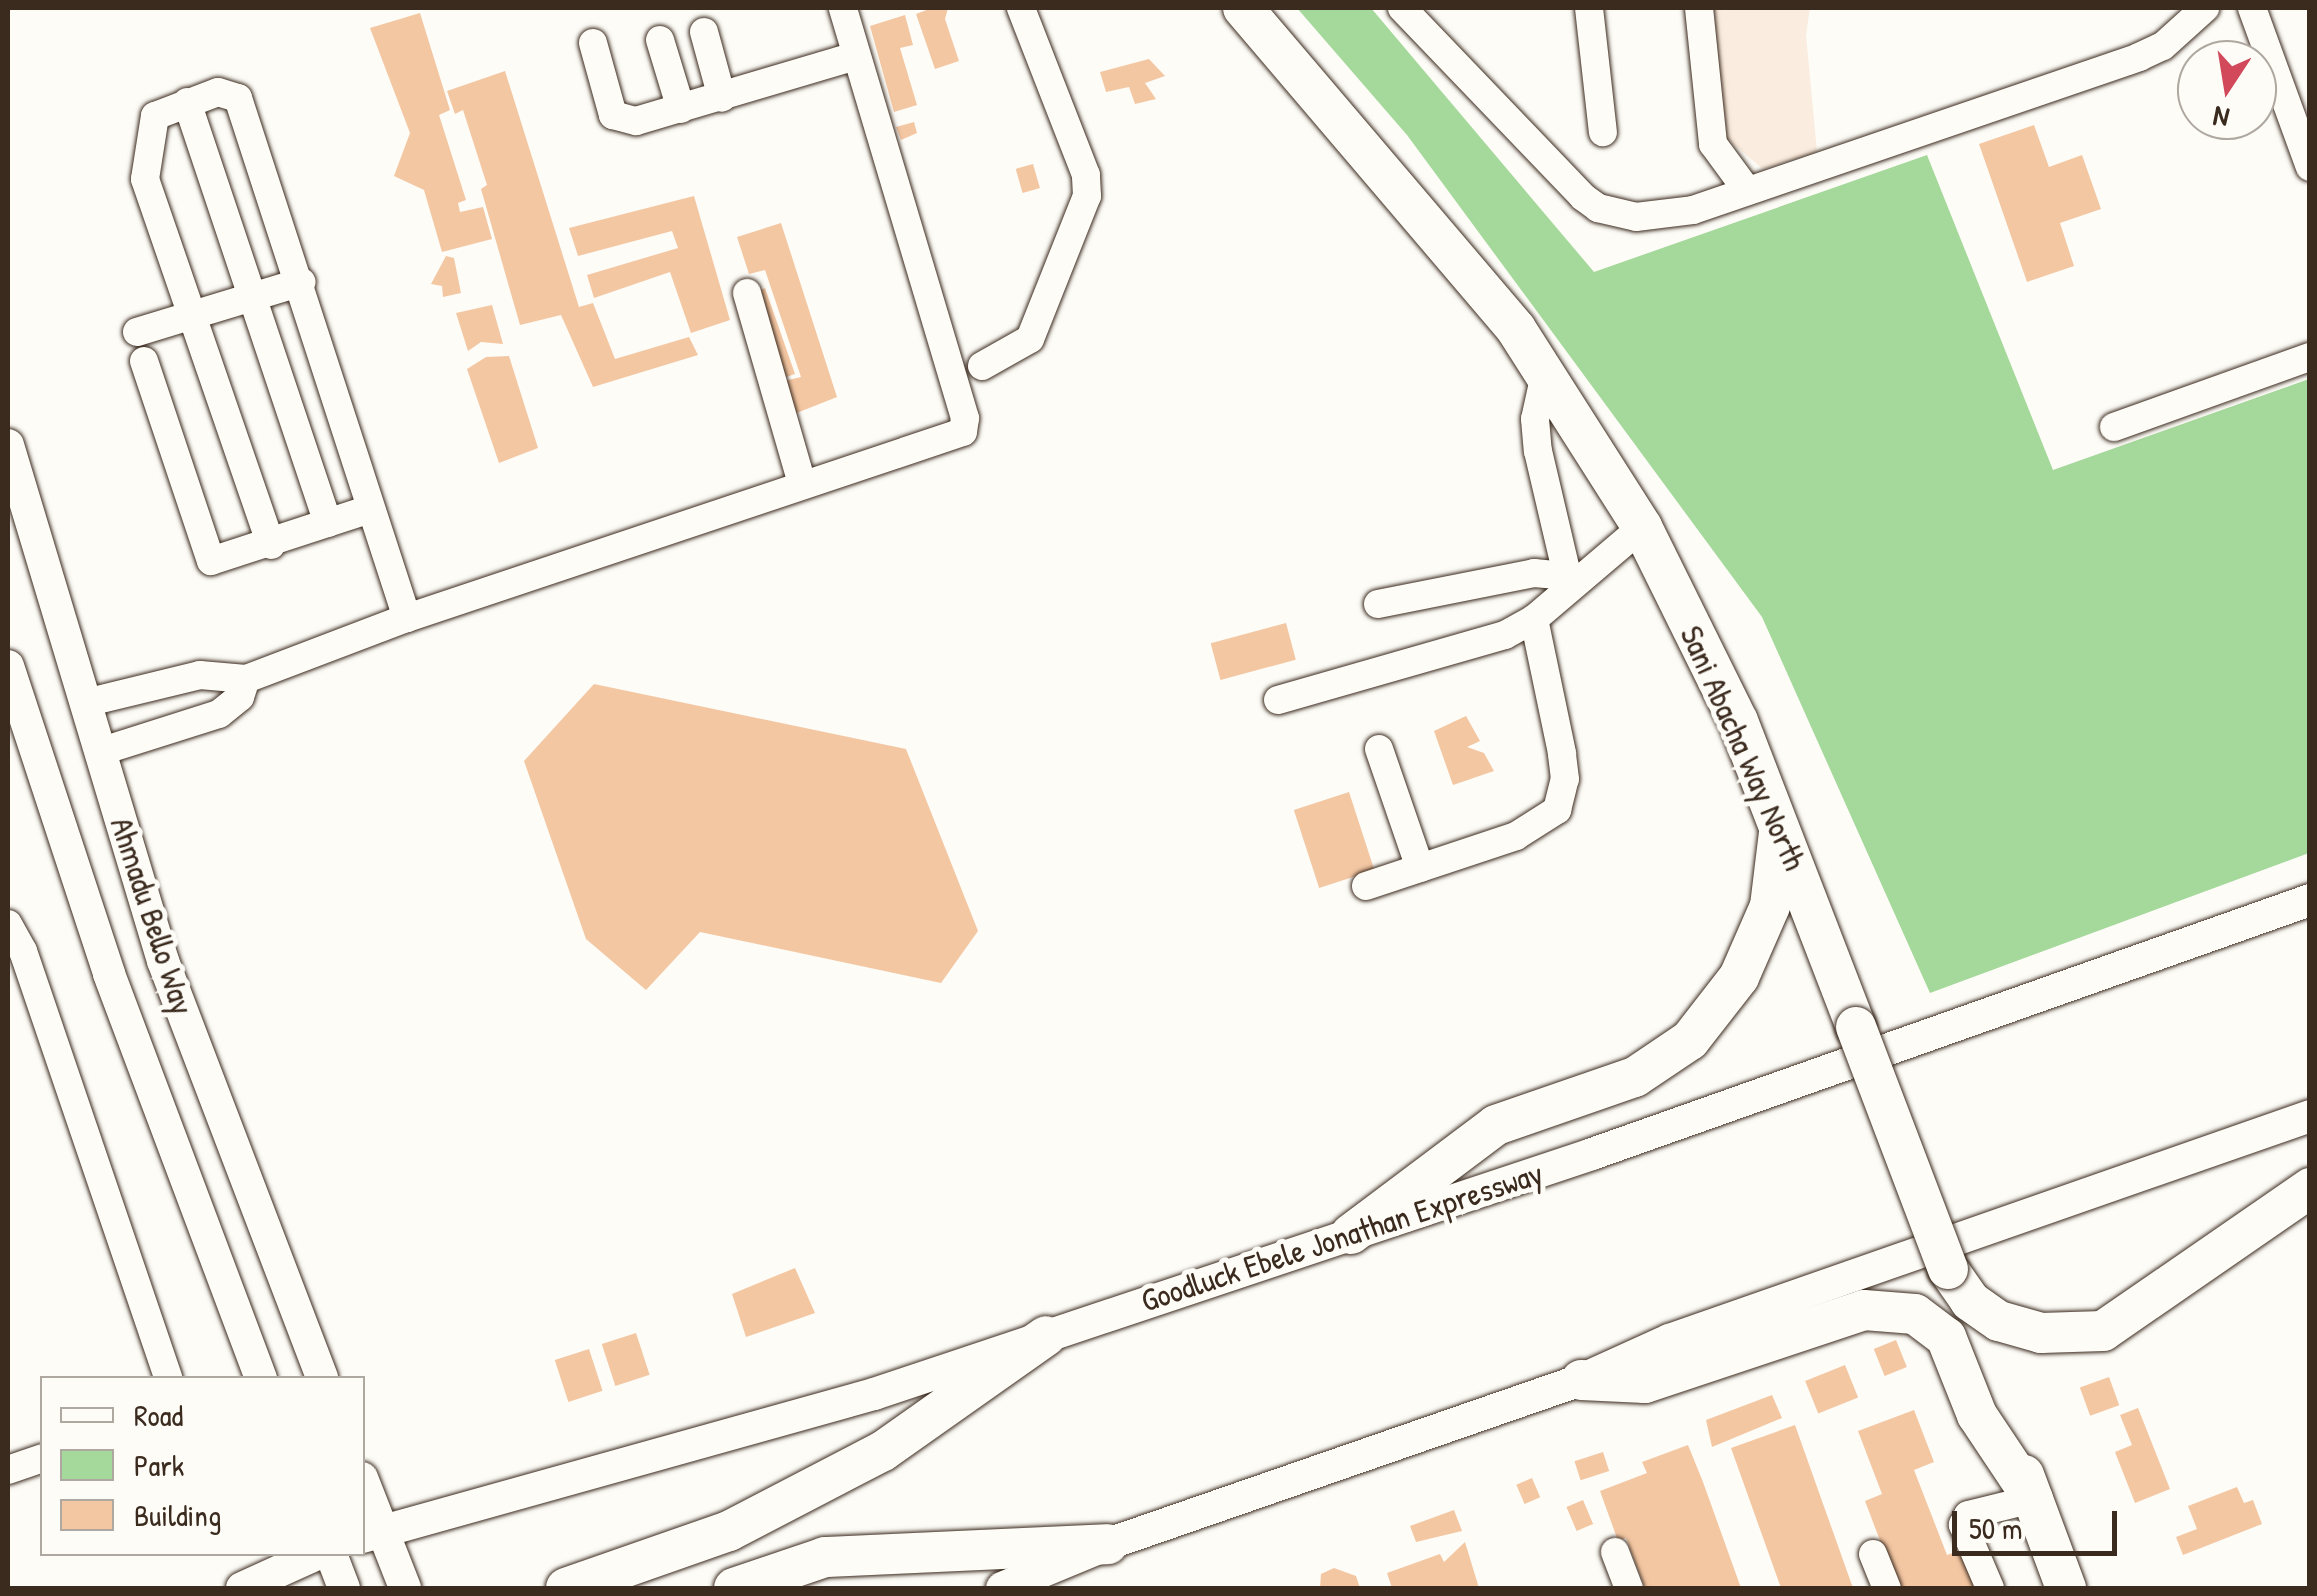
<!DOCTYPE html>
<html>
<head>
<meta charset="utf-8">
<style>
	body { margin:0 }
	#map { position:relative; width:2317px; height:1596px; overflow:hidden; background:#fdfcf7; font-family:"Patrick Hand",sans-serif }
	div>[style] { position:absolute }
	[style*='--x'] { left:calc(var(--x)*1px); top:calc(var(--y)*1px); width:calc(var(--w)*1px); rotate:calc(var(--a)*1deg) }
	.built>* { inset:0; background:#faecde }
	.green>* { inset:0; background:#a5d89b }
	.building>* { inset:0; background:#f4c7a3; transform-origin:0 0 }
	.roads { filter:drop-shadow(0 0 2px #3b2a1e) drop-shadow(0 0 2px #3b2a1e) }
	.minor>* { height:28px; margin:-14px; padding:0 14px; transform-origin:14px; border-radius:14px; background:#fdfcf7 }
	.major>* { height:32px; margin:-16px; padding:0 16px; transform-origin:16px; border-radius:16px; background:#fdfcf7 }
	.highway>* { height:40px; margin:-20px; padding:0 20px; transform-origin:20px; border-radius:20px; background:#fdfcf7 }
	.bridges { filter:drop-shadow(0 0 2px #3b2a1e) drop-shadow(0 0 2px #3b2a1e) }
	.highway-bridge>* { height:40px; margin:-20px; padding:0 20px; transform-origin:20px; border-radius:20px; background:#fdfcf7 }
	span { translate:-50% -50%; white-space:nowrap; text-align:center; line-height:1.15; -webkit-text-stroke:10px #fdfcf7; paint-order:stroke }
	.street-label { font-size:32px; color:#3b2a1e }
	.frame { position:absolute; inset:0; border:10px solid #3b2a1e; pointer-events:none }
	.legend { position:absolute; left:40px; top:1376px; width:325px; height:180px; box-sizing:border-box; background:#fdfcf7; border:2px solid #afa8a0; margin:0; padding:12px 18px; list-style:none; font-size:30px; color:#3b2a1e }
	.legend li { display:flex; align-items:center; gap:20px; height:50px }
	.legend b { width:50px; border:2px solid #afa8a0 }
	.north { position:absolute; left:2177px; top:40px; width:100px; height:100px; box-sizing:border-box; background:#fdfcf7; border:2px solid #afa8a0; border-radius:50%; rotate:192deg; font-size:28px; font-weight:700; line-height:40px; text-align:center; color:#3b2a1e }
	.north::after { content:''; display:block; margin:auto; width:35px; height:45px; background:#d1495b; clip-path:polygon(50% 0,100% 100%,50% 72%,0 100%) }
	.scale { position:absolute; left:1952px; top:1511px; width:165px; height:45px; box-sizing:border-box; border:5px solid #3b2a1e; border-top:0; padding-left:12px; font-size:30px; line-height:35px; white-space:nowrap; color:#3b2a1e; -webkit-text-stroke:8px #fdfcf7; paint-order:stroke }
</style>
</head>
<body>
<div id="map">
	<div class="built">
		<i style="clip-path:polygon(1707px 8px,1810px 8px,1806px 35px,1817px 152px,1763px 169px,1722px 135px)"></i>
	</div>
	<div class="green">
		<i style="clip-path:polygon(1297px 8px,1371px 8px,1594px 272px,1927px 155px,2053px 470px,2309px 379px,2309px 853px,1930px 993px,1762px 617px,1407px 135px)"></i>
	</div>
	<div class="building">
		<i style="clip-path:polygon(932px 8px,948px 8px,945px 19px,959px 61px,935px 69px,916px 14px)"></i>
		<i style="clip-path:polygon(420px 13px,450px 110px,439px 115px,466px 200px,458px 203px,460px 212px,483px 207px,492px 239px,442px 252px,424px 190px,394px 176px,410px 133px,370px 28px)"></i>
		<i style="clip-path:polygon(905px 15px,913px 45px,900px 48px,917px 105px,894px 112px,870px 26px)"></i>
		<i style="clip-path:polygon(1149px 59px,1165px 76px,1145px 83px,1156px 99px,1135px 104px,1129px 87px,1106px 92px,1100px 72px)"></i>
		<i style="clip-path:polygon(505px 71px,579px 307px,593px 303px,615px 359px,689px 337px,698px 355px,593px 387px,561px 315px,520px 325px,481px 189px,487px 185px,463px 110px,455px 114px,447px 91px)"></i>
		<i style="clip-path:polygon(914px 122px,917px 133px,901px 140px,896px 127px)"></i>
		<i style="clip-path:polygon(2034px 125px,2049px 167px,2082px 155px,2101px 209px,2060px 223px,2074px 266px,2027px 282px,1979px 144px)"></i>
		<i style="left:1033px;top:164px;width:25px;height:18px;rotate:74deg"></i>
		<i style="clip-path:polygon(694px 196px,730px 320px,691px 333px,670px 272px,594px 298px,587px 275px,678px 248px,672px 231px,578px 256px,569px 228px)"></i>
		<i style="clip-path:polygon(781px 223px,837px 397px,789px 416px,780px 382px,801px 377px,765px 270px,749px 274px,737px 237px)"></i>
		<i style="clip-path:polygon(446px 256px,454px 258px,461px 293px,443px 297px,442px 286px,431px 284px)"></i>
		<i style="clip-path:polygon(765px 288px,795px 374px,783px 378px,756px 292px)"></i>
		<i style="clip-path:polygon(492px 305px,503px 344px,481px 342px,468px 351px,456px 313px)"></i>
		<i style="clip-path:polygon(509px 356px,538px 448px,499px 463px,467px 369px,486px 357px)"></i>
		<i style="left:1286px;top:623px;width:38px;height:78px;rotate:75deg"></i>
		<i style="clip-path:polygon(594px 684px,906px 749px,978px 931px,941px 983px,700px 932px,646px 990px,586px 939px,524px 761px)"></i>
		<i style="clip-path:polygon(1466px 716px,1480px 741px,1467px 747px,1484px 753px,1494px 771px,1453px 785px,1434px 731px)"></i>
		<i style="left:1349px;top:792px;width:82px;height:58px;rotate:72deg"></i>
		<i style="clip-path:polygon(795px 1268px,815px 1313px,746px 1337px,732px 1294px)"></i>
		<i style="left:636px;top:1333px;width:44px;height:36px;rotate:72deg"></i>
		<i style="left:1896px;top:1340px;width:29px;height:24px;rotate:68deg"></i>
		<i style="left:589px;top:1349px;width:44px;height:36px;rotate:72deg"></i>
		<i style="left:1845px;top:1365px;width:35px;height:43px;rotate:68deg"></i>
		<i style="left:2109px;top:1377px;width:30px;height:31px;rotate:70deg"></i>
		<i style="clip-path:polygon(1772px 1395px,1782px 1418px,1712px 1447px,1706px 1420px)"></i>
		<i style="clip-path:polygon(2138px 1408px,2170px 1489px,2135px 1503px,2115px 1452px,2132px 1445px,2120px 1415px)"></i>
		<i style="clip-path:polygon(1914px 1410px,1934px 1462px,1914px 1470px,1947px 1555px,1967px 1548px,1983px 1588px,1898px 1588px,1865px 1501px,1882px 1494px,1858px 1431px)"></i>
		<i style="clip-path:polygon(1795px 1425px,1811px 1470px,1853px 1588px,1781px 1588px,1731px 1448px)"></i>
		<i style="clip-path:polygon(1688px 1445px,1703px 1482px,1741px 1588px,1645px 1588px,1626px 1538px,1618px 1541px,1600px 1491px,1647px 1473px,1642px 1462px)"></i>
		<i style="left:1603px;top:1452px;width:20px;height:30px;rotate:72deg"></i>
		<i style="left:1532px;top:1478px;width:21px;height:17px;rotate:67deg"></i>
		<i style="clip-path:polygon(2237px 1487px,2244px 1503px,2253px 1500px,2262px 1524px,2183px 1555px,2176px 1537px,2197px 1529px,2188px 1506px)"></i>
		<i style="left:1583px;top:1500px;width:26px;height:18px;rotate:67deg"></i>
		<i style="clip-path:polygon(1454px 1510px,1462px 1531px,1416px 1542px,1410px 1526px)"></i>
		<i style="clip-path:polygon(1465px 1542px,1479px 1588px,1392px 1588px,1387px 1573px,1440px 1554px,1444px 1562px)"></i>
		<i style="clip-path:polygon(1334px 1568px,1356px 1576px,1360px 1588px,1320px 1588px,1321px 1574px)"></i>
	</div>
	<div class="roads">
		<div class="minor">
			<i style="--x:1402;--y:8;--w:262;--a:46.2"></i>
			<i style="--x:1583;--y:197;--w:19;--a:36"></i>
			<i style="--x:1598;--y:208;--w:39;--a:13"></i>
			<i style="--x:1636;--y:217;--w:57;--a:-7"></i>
			<i style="--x:1693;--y:210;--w:472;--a:-18.9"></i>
			<i style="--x:2139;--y:57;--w:26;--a:-25"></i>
			<i style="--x:2163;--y:46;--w:57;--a:-42.1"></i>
			<i style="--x:1589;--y:8;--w:125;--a:83.6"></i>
			<i style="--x:1699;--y:8;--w:137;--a:84.1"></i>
			<i style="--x:1713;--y:144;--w:56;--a:53.7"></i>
			<i style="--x:2252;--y:8;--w:169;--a:70"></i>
			<i style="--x:704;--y:32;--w:68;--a:74.7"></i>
			<i style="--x:660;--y:40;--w:72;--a:73.1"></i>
			<i style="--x:593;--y:43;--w:75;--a:74.5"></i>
			<i style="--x:613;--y:115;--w:24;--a:15"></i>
			<i style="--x:636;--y:121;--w:228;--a:-16.5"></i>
			<i style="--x:187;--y:102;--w:444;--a:71.5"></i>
			<i style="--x:747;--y:293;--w:199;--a:73.9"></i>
			<i style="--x:137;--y:332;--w:172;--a:-16.9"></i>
			<i style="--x:144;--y:361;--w:211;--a:71.5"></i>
			<i style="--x:211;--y:561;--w:167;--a:-18.1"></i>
			<i style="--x:982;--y:366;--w:55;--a:-29.4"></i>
			<i style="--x:1030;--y:339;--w:154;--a:-68.3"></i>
			<i style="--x:1087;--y:196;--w:21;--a:-93"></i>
			<i style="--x:1086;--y:175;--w:179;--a:-111.3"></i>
			<i style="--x:1545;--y:374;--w:46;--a:102.5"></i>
			<i style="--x:1535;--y:419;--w:32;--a:85"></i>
			<i style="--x:1538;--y:451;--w:140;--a:76.8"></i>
			<i style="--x:2114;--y:427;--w:208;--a:-19.7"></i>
			<i style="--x:271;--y:545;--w:387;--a:-109"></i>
			<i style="--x:145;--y:179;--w:64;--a:-81"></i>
			<i style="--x:155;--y:116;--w:67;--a:-20.9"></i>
			<i style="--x:218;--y:92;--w:21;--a:17"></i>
			<i style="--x:238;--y:98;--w:547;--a:72"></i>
			<i style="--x:1378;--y:604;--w:159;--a:-11.2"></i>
			<i style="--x:1534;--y:573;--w:21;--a:5"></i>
			<i style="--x:1555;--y:575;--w:19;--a:39"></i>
			<i style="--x:1278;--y:700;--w:236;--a:-16"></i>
			<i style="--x:1505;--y:635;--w:33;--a:-29"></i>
			<i style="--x:1534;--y:619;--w:142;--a:-40.4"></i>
			<i style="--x:85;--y:703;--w:118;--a:-13.7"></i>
			<i style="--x:200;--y:675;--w:46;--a:5"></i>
			<i style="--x:1379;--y:749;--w:126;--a:71"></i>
			<i style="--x:99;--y:752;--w:126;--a:-17.6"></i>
			<i style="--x:219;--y:714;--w:27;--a:-39"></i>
			<i style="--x:240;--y:697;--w:19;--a:-72"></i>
			<i style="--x:246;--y:679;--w:172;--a:-20.8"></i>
			<i style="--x:407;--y:618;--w:586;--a:-18.5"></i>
			<i style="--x:963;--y:432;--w:14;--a:-82"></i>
			<i style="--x:965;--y:418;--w:428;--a:-106.6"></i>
			<i style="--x:1366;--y:886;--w:158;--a:-18.4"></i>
			<i style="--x:1516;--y:836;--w:49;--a:-32.4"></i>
			<i style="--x:1557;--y:810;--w:32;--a:-76"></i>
			<i style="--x:1565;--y:779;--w:26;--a:-97"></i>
			<i style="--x:1562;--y:753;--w:137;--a:-101.8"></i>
			<i style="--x:8;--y:924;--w:31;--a:61"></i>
			<i style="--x:23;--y:951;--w:451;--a:71.2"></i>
			<i style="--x:8;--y:1470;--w:36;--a:-19"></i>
			<i style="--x:1615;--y:1552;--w:39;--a:69"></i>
			<i style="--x:1873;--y:1554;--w:37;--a:68"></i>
			<i style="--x:1990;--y:1588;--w:69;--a:-113.2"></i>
			<i style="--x:1963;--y:1525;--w:11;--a:-63"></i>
			<i style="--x:1968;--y:1515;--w:67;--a:-13.8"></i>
		</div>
		<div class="major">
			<i style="--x:8;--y:445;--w:539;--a:73.28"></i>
			<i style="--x:163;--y:961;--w:446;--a:69.1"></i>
			<i style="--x:8;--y:666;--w:324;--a:71.8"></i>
			<i style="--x:109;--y:974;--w:432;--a:69.4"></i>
			<i style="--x:362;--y:1478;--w:118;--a:68.6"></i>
			<i style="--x:362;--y:1537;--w:532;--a:-15.6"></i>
			<i style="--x:874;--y:1394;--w:757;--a:-18.48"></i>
			<i style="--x:1592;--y:1154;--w:762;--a:-19.48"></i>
			<i style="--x:331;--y:1554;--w:36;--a:69"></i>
			<i style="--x:242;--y:1588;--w:82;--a:-24.4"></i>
			<i style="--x:1002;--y:1588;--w:115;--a:-22.5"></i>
			<i style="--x:1108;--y:1544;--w:501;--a:-19.12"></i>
			<i style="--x:1581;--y:1380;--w:97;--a:-24.4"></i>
			<i style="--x:1669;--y:1340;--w:679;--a:-19.26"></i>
		</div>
		<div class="highway">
			<i style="--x:1243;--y:8;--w:421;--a:49.6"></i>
			<i style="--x:1516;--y:329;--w:235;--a:57.5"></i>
			<i style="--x:1642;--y:527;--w:216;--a:63.7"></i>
			<i style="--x:1738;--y:721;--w:328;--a:68.9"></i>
			<i style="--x:1351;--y:1234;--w:181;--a:-36.9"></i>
			<i style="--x:1496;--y:1125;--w:147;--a:-19.1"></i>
			<i style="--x:1635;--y:1077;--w:66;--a:-33.9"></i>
			<i style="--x:1690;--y:1040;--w:80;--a:-52.1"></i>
			<i style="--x:1739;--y:977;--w:77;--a:-66.4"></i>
			<i style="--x:1770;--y:906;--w:74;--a:-83"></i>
			<i style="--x:1948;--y:1269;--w:39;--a:55"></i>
			<i style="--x:1970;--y:1301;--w:35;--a:35"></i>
			<i style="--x:1999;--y:1321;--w:44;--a:15.9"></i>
			<i style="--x:2041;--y:1333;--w:62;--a:-1.8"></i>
			<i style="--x:2103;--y:1331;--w:252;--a:-34.6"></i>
			<i style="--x:1581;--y:1380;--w:64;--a:2.7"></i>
			<i style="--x:1645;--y:1383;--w:231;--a:-18.4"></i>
			<i style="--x:1864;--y:1310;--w:51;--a:4.5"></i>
			<i style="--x:1915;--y:1314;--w:39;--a:37"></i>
			<i style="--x:1946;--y:1337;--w:84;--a:68.3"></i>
			<i style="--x:1977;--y:1415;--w:101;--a:56.3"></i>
			<i style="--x:2024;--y:1475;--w:121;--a:69.6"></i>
			<i style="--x:566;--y:1588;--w:173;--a:-19.3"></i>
			<i style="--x:729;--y:1531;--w:174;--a:-27.5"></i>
			<i style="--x:883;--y:1451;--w:199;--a:-35.2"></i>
			<i style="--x:734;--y:1588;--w:96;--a:-18.8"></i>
			<i style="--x:825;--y:1557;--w:283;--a:-2.6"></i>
		</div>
	</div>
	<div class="bridges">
		<div class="highway-bridge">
			<i style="--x:1856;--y:1027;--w:259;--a:69.2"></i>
		</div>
	</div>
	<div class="street-label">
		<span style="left:1743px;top:748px;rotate:66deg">Sani Abacha Way North</span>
		<span style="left:152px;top:916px;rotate:72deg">Ahmadu Bello Way</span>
		<span style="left:1342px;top:1237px;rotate:-18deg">Goodluck Ebele Jonathan Expressway</span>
	</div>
	<div class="frame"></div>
	<ul class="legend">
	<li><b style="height:12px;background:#fdfcf7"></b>Road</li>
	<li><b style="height:28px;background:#a5d89b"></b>Park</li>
	<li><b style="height:28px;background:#f4c7a3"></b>Building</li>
	</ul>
	<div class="north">N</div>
	<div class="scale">50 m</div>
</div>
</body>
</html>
